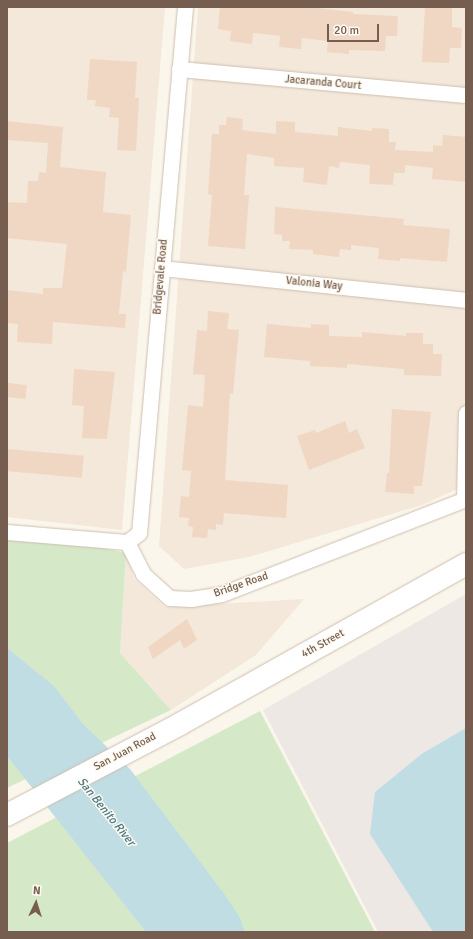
<!DOCTYPE html>
<html>
<head>
<meta charset="utf-8">
<style>
	body { margin:0 }
	#map { position:relative; width:473px; height:939px; overflow:hidden; background:#fbf6eb; font-family:Signika,sans-serif }
	div>[style] { position:absolute }
	[style*='--x'] { left:calc(var(--x)*1px); top:calc(var(--y)*1px); width:calc(var(--w)*1px); rotate:calc(var(--a)*1deg) }
	.residential>* { inset:0; background:#f3e8d9 }
	.industrial>* { inset:0; background:#ede8e3 }
	.green>* { inset:0; background:#d5e9c9 }
	.water>* { inset:0; background:#c0dde4 }
	.building>* { inset:0; background:#efd7c4; transform-origin:0 0 }
	.roads { filter:drop-shadow(0 0 1px #cdbeb1) drop-shadow(0 0 1px #cdbeb1) }
	.street>* { height:15px; margin:-7.5px; padding:0 7.5px; transform-origin:7.5px; border-radius:7.5px; background:#fff }
	.secondary>* { height:22px; margin:-11px; padding:0 11px; transform-origin:11px; border-radius:11px; background:#fff }
	span { translate:-50% -50%; white-space:nowrap; text-align:center; line-height:1.15; -webkit-text-stroke:3px #fefaf1; paint-order:stroke }
	.street-label { font-size:11px; color:#755e4f }
	.water-label { font-size:12px; color:#4a7a86; font-style:italic }
	.frame { position:absolute; inset:0; border:8px solid #755e4f; pointer-events:none }
	.north { position:absolute; left:16px; top:883px; width:40px; height:40px; -webkit-text-stroke:3px #fefaf1; paint-order:stroke; rotate:4deg; font-size:11px; font-weight:700; line-height:16px; text-align:center; color:#755e4f }
	.north::after { content:''; display:block; margin:auto; width:14px; height:18px; background:#755e4f; clip-path:polygon(50% 0,100% 100%,50% 72%,0 100%) }
	.scale { position:absolute; left:327px; top:24px; width:52px; height:18px; box-sizing:border-box; border:2px solid #755e4f; border-top:0; padding-left:5px; font-size:12px; line-height:14px; white-space:nowrap; color:#755e4f; -webkit-text-stroke:3px #fefaf1; paint-order:stroke }
</style>
</head>
<body>
<div id="map">
	<div class="residential">
		<i style="clip-path:polygon(7px 7px,165px 7px,122px 530px,7px 517px)"></i>
		<i style="clip-path:polygon(198px 7px,466px 7px,466px 485px,422px 505px,249px 557px,184px 569px,159px 546px)"></i>
		<i style="clip-path:polygon(126px 553px,134px 579px,165px 607px,304px 599px,256px 655px,171px 710px,120px 653px)"></i>
	</div>
	<div class="industrial">
		<i style="clip-path:polygon(466px 594px,466px 932px,378px 932px,263px 710px)"></i>
	</div>
	<div class="green">
		<i style="clip-path:polygon(7px 528px,126px 553px,120px 653px,171px 710px,7px 788px)"></i>
		<i style="clip-path:polygon(260px 711px,375px 932px,7px 932px,7px 843px)"></i>
	</div>
	<div class="water">
		<i style="clip-path:polygon(7px 648px,54px 686px,83px 724px,130px 769px,225px 895px,239px 916px,245px 932px,146px 932px,7px 756px)"></i>
		<i style="clip-path:polygon(466px 728px,466px 932px,433px 932px,370px 834px,375px 792px,423px 753px)"></i>
	</div>
	<div class="building">
		<i style="clip-path:polygon(220px 7px,307px 7px,353px 12px,353px 14px,398px 16px,397px 36px,386px 36px,385px 51px,349px 50px,349px 54px,327px 52px,328px 41px,302px 38px,301px 49px,279px 47px,280px 36px,253px 33px,252px 44px,230px 41px,231px 31px,218px 29px)"></i>
		<i style="clip-path:polygon(425px 7px,452px 7px,452px 27px,462px 28px,461px 48px,450px 48px,449px 63px,422px 62px)"></i>
		<i style="clip-path:polygon(90px 59px,137px 62px,135px 98px,139px 98px,136px 151px,117px 150px,119px 118px,109px 117px,110px 108px,95px 106px,96px 100px,87px 100px)"></i>
		<i style="clip-path:polygon(227px 117px,243px 119px,242px 130px,276px 134px,276px 121px,295px 122px,295px 132px,338px 136px,338px 127px,372px 131px,372px 128px,389px 129px,389px 142px,396px 142px,395px 150px,433px 152px,433px 145px,442px 146px,443px 135px,466px 137px,466px 182px,432px 179px,433px 168px,405px 165px,405px 173px,394px 173px,393px 185px,369px 184px,370px 165px,340px 162px,339px 168px,329px 166px,327px 185px,303px 182px,304px 168px,274px 166px,274px 158px,247px 154px,244px 195px,249px 195px,245px 249px,208px 246px,212px 195px,208px 194px,212px 134px,219px 134px,219px 125px,226px 125px)"></i>
		<i style="clip-path:polygon(7px 121px,63px 127px,60px 167px,106px 172px,103px 212px,131px 215px,126px 272px,123px 271px,119px 314px,126px 314px,125px 328px,53px 322px,52px 344px,17px 342px,18px 324px,7px 323px,7px 290px,43px 294px,43px 288px,62px 288px,67px 244px,7px 238px,7px 202px,27px 203px,28px 181px,38px 181px,39px 172px,46px 173px,48px 143px,7px 140px)"></i>
		<i style="clip-path:polygon(275px 207px,404px 219px,403px 225px,450px 229px,447px 262px,400px 258px,400px 261px,378px 259px,379px 248px,351px 245px,351px 250px,340px 249px,339px 257px,313px 254px,313px 250px,289px 249px,290px 241px,282px 241px,282px 235px,274px 234px)"></i>
		<i style="clip-path:polygon(208px 311px,229px 313px,227px 329px,239px 330px,233px 394px,230px 393px,225px 480px,288px 485px,286px 518px,224px 513px,223px 525px,216px 524px,216px 530px,208px 529px,207px 538px,192px 537px,193px 527px,188px 526px,189px 518px,179px 517px,181px 496px,189px 497px,191px 471px,182px 470px,188px 405px,203px 407px,205px 375px,193px 374px,197px 330px,207px 331px)"></i>
		<i style="clip-path:polygon(267px 324px,311px 328px,311px 324px,329px 325px,329px 336px,362px 337px,362px 332px,406px 336px,406px 333px,423px 333px,423px 344px,433px 344px,433px 354px,442px 354px,441px 376px,404px 375px,404px 369px,347px 364px,347px 368px,310px 366px,310px 361px,264px 357px)"></i>
		<i style="clip-path:polygon(74px 369px,115px 372px,107px 439px,82px 438px,84px 406px,72px 405px)"></i>
		<i style="left:7px;top:383px;width:20px;height:14px;rotate:6deg"></i>
		<i style="clip-path:polygon(392px 409px,431px 412px,422px 486px,414px 486px,414px 494px,385px 492px,387px 473px,389px 473px)"></i>
		<i style="clip-path:polygon(345px 421px,349px 433px,357px 429px,365px 448px,309px 470px,297px 436px,315px 430px,316px 433px)"></i>
		<i style="left:7px;top:449px;width:77px;height:22px;rotate:5deg"></i>
		<i style="clip-path:polygon(187px 619px,197px 640px,184px 649px,180px 640px,153px 659px,148px 647px)"></i>
	</div>
	<div class="roads">
		<div class="street">
			<i style="--x:179;--y:69;--w:288;--a:5.2"></i>
			<i style="--x:162;--y:268;--w:306;--a:6"></i>
			<i style="--x:464;--y:500;--w:87;--a:-88.7"></i>
			<i style="--x:7;--y:532;--w:120;--a:4.8"></i>
			<i style="--x:127;--y:542;--w:15;--a:-37"></i>
			<i style="--x:139;--y:533;--w:528;--a:-85"></i>
			<i style="--x:127;--y:542;--w:36;--a:63"></i>
			<i style="--x:143;--y:574;--w:36;--a:42"></i>
			<i style="--x:170;--y:598;--w:21;--a:3"></i>
			<i style="--x:191;--y:599;--w:31;--a:-9"></i>
			<i style="--x:222;--y:594;--w:262;--a:-21.3"></i>
		</div>
		<div class="secondary">
			<i style="--x:7;--y:815;--w:195;--a:-27.7"></i>
			<i style="--x:180;--y:724;--w:328;--a:-29.2"></i>
		</div>
	</div>
	<div class="street-label">
		<span style="left:323px;top:83px;rotate:5deg">Jacaranda Court</span>
		<span style="left:161px;top:277px;rotate:-85deg">Bridgevale Road</span>
		<span style="left:314px;top:284px;rotate:6deg">Valonia Way</span>
		<span style="left:241px;top:585px;rotate:-19deg">Bridge Road</span>
		<span style="left:323px;top:644px;rotate:-29deg">4th Street</span>
		<span style="left:125px;top:752px;rotate:-28deg">San Juan Road</span>
	</div>
	<div class="water-label">
		<span style="left:106px;top:812px;rotate:51deg">San Benito River</span>
	</div>
	<div class="frame"></div>
	<div class="north">N</div>
	<div class="scale">20 m</div>
</div>
</body>
</html>
